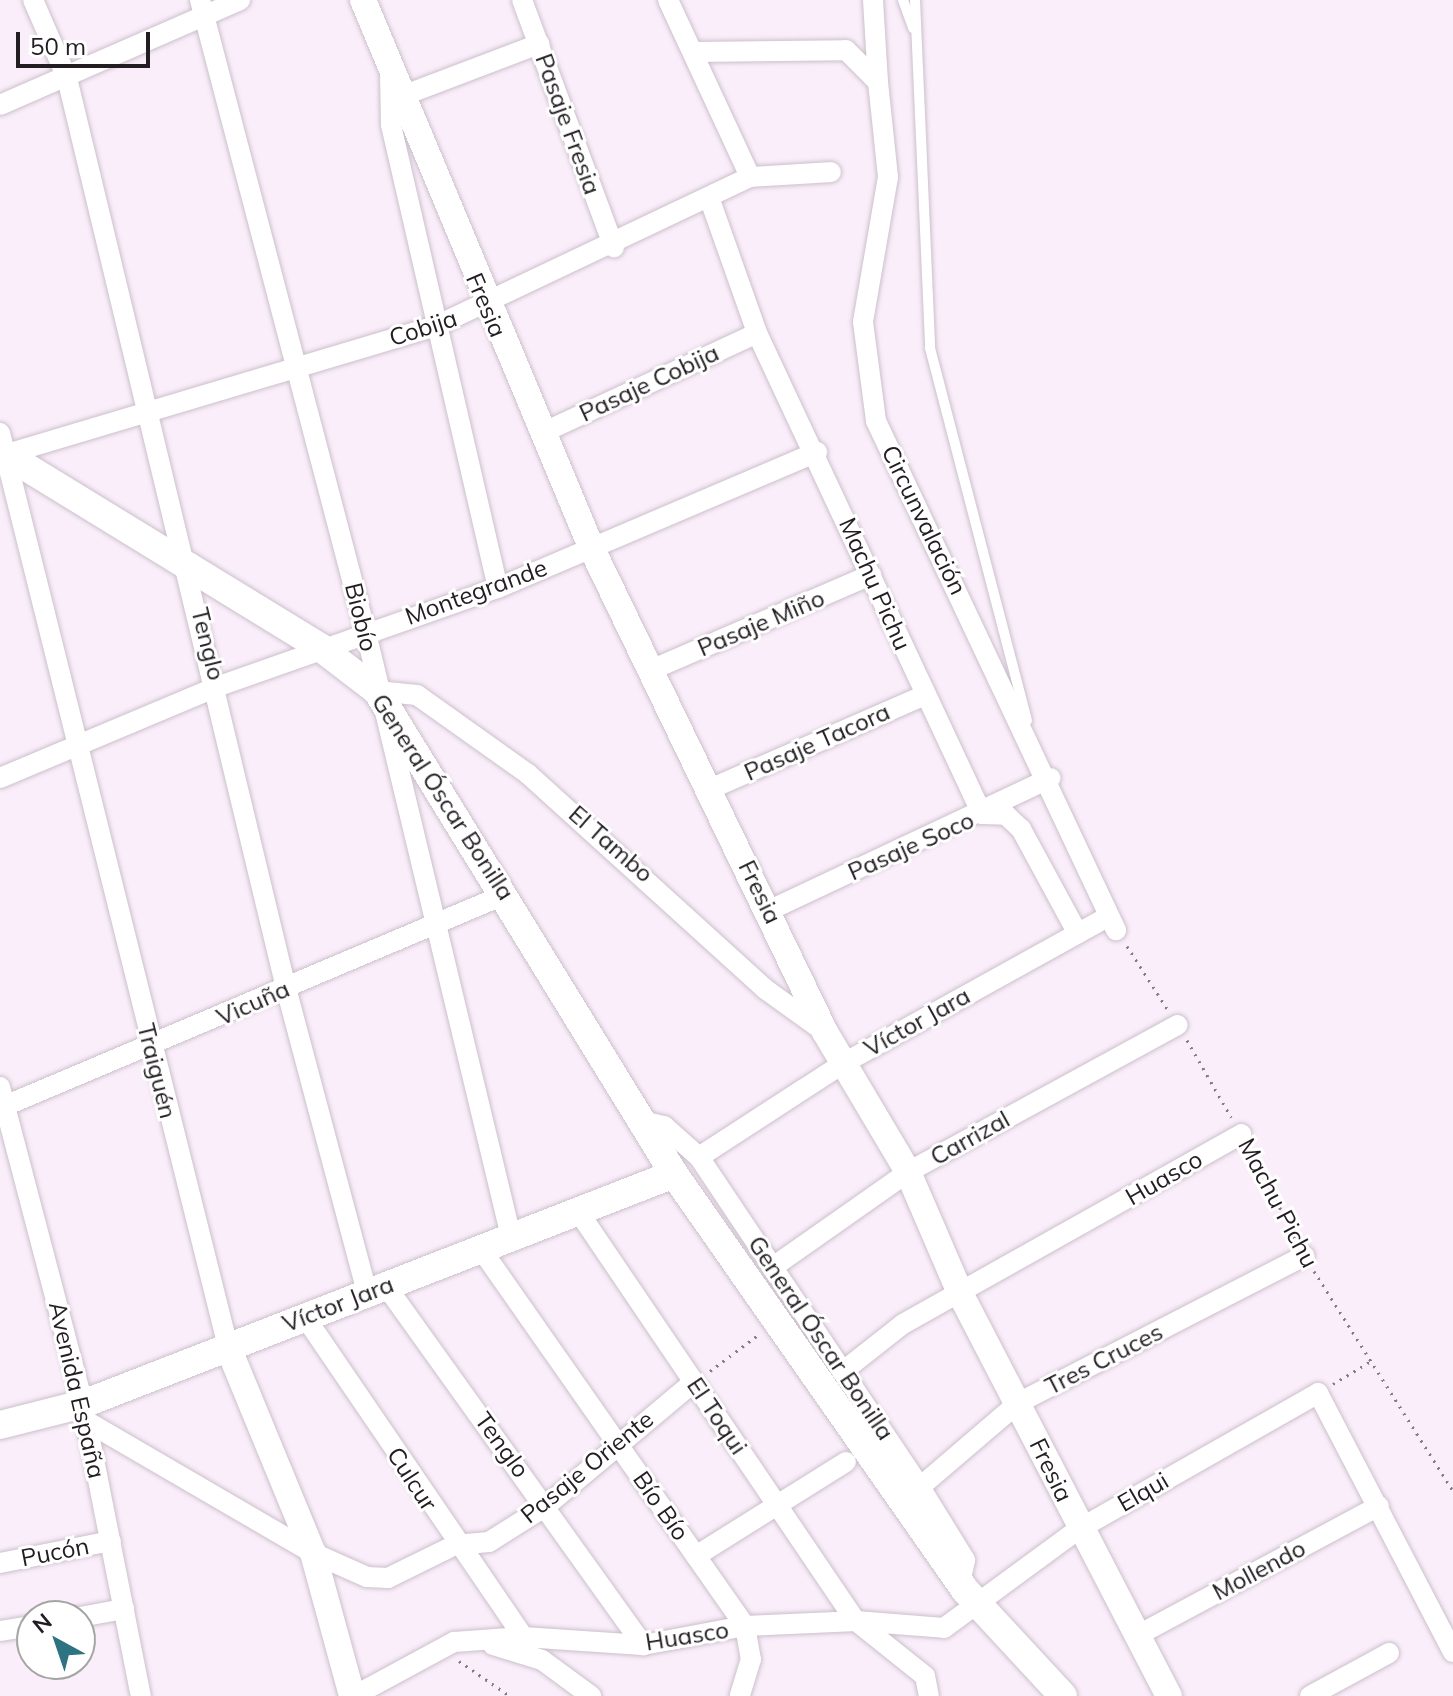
<!DOCTYPE html>
<html>
<head>
<meta charset="utf-8">
<style>
	body { margin:0 }
	#map { position:relative; width:1453px; height:1696px; overflow:hidden; background:#faeefa; font-family:Mulish,sans-serif }
	div>[style] { position:absolute }
	[style*='--x'] { left:calc(var(--x)*1px); top:calc(var(--y)*1px); width:calc(var(--w)*1px); rotate:calc(var(--a)*1deg) }
	.path>* { height:3px; margin-top:-1.5px; transform-origin:0; background:repeating-linear-gradient(90deg,#847c84 0 2px,transparent 0 8px) }
	.roads { filter:drop-shadow(0 0 2px #cbc0cb) drop-shadow(0 0 2px #cbc0cb) }
	.service>* { height:10px; margin:-5px; padding:0 5px; transform-origin:5px; border-radius:5px; background:#fff }
	.minor>* { height:20px; margin:-10px; padding:0 10px; transform-origin:10px; border-radius:10px; background:#fff }
	.tertiary>* { height:26px; margin:-13px; padding:0 13px; transform-origin:13px; border-radius:13px; background:#fff }
	.secondary>* { height:28px; margin:-14px; padding:0 14px; transform-origin:14px; border-radius:14px; background:#fff }
	span { translate:-50% -50%; white-space:nowrap; text-align:center; line-height:1.15; -webkit-text-stroke:6px #fff; paint-order:stroke }
	.street-label { font-size:24px; color:#211d21 }
	.north { position:absolute; left:16px; top:1600px; width:80px; height:80px; box-sizing:border-box; background:#fff; border:2px solid #a6a5a6; border-radius:50%; rotate:320deg; font-size:22px; font-weight:700; line-height:32px; text-align:center; color:#211d21 }
	.north::after { content:''; display:block; margin:auto; width:28px; height:36px; background:#2e7382; clip-path:polygon(50% 0,100% 100%,50% 72%,0 100%) }
	.scale { position:absolute; left:16px; top:32px; width:134px; height:36px; box-sizing:border-box; border:4px solid #211d21; border-top:0; padding-left:10px; font-size:24px; line-height:28px; white-space:nowrap; color:#211d21; -webkit-text-stroke:6px #fff; paint-order:stroke }
</style>
</head>
<body>
<div id="map">
	<div class="path">
		<i style="--x:1127;--y:946;--w:76;--a:57.4"></i>
		<i style="--x:1187;--y:1040;--w:89;--a:60.3"></i>
		<i style="--x:1251;--y:1150;--w:101;--a:63.4"></i>
		<i style="--x:1314;--y:1271;--w:260;--a:57.7"></i>
		<i style="--x:710;--y:1371;--w:60;--a:-36.9"></i>
		<i style="--x:1333;--y:1384;--w:44;--a:-31.2"></i>
		<i style="--x:459;--y:1661;--w:62;--a:34.5"></i>
	</div>
	<div class="roads">
		<div class="service">
			<i style="--x:903;--y:0;--w:30;--a:70"></i>
			<i style="--x:915;--y:0;--w:348;--a:87.5"></i>
			<i style="--x:930;--y:348;--w:385;--a:75.4"></i>
		</div>
		<div class="minor">
			<i style="--x:33;--y:0;--w:85;--a:66.4"></i>
			<i style="--x:67;--y:78;--w:936;--a:76.47"></i>
			<i style="--x:286;--y:988;--w:316;--a:75.1"></i>
			<i style="--x:200;--y:0;--w:659;--a:75.31"></i>
			<i style="--x:367;--y:637;--w:617;--a:76.5"></i>
			<i style="--x:522;--y:0;--w:264;--a:69.6"></i>
			<i style="--x:668;--y:0;--w:195;--a:65.1"></i>
			<i style="--x:873;--y:0;--w:82;--a:86.5"></i>
			<i style="--x:693;--y:52;--w:153;--a:-0.7"></i>
			<i style="--x:846;--y:50;--w:45;--a:45"></i>
			<i style="--x:878;--y:82;--w:96;--a:84"></i>
			<i style="--x:888;--y:177;--w:147;--a:99.8"></i>
			<i style="--x:863;--y:322;--w:100;--a:82.5"></i>
			<i style="--x:876;--y:421;--w:563;--a:64.76"></i>
			<i style="--x:390;--y:73;--w:52;--a:88.9"></i>
			<i style="--x:391;--y:125;--w:475;--a:77"></i>
			<i style="--x:402;--y:96;--w:147;--a:-20.8"></i>
			<i style="--x:0;--y:105;--w:262;--a:-23.6"></i>
			<i style="--x:710;--y:200;--w:141;--a:70.5"></i>
			<i style="--x:757;--y:333;--w:531;--a:64.93"></i>
			<i style="--x:982;--y:814;--w:24;--a:2"></i>
			<i style="--x:1006;--y:815;--w:21;--a:43"></i>
			<i style="--x:1021;--y:829;--w:119;--a:61.5"></i>
			<i style="--x:0;--y:433;--w:942;--a:75.99"></i>
			<i style="--x:542;--y:433;--w:237;--a:-24.9"></i>
			<i style="--x:0;--y:456;--w:455;--a:-16.6"></i>
			<i style="--x:436;--y:326;--w:348;--a:-25.4"></i>
			<i style="--x:750;--y:177;--w:81;--a:-3.5"></i>
			<i style="--x:651;--y:670;--w:240;--a:-23.4"></i>
			<i style="--x:377;--y:691;--w:40;--a:5.7"></i>
			<i style="--x:417;--y:695;--w:136;--a:35.4"></i>
			<i style="--x:528;--y:774;--w:320;--a:42.2"></i>
			<i style="--x:765;--y:989;--w:70;--a:35.7"></i>
			<i style="--x:0;--y:778;--w:238;--a:-22.8"></i>
			<i style="--x:219;--y:686;--w:296;--a:-19.4"></i>
			<i style="--x:498;--y:588;--w:347;--a:-23.1"></i>
			<i style="--x:710;--y:789;--w:235;--a:-23.6"></i>
			<i style="--x:770;--y:910;--w:310;--a:-25.2"></i>
			<i style="--x:0;--y:1087;--w:328;--a:75.3"></i>
			<i style="--x:83;--y:1404;--w:298;--a:78.8"></i>
			<i style="--x:0;--y:1108;--w:549;--a:-22.92"></i>
			<i style="--x:642;--y:1121;--w:23;--a:13"></i>
			<i style="--x:664;--y:1126;--w:47;--a:41.5"></i>
			<i style="--x:699;--y:1157;--w:397;--a:56.2"></i>
			<i style="--x:920;--y:1487;--w:86;--a:58.3"></i>
			<i style="--x:965;--y:1560;--w:24;--a:102"></i>
			<i style="--x:699;--y:1157;--w:173;--a:-33"></i>
			<i style="--x:844;--y:1063;--w:293;--a:-29"></i>
			<i style="--x:578;--y:1211;--w:495;--a:55.9"></i>
			<i style="--x:856;--y:1621;--w:88;--a:38.6"></i>
			<i style="--x:925;--y:1676;--w:20;--a:79"></i>
			<i style="--x:481;--y:1249;--w:460;--a:55"></i>
			<i style="--x:745;--y:1626;--w:34;--a:80"></i>
			<i style="--x:751;--y:1659;--w:39;--a:107"></i>
			<i style="--x:773;--y:1267;--w:165;--a:-35.1"></i>
			<i style="--x:908;--y:1172;--w:307;--a:-28.6"></i>
			<i style="--x:386;--y:1286;--w:442;--a:54.4"></i>
			<i style="--x:305;--y:1317;--w:387;--a:55.7"></i>
			<i style="--x:842;--y:1372;--w:78;--a:-38.2"></i>
			<i style="--x:903;--y:1324;--w:388;--a:-29.3"></i>
			<i style="--x:86;--y:1421;--w:263;--a:30.2"></i>
			<i style="--x:313;--y:1553;--w:59;--a:24"></i>
			<i style="--x:367;--y:1577;--w:21;--a:3"></i>
			<i style="--x:388;--y:1578;--w:75;--a:-26.2"></i>
			<i style="--x:455;--y:1545;--w:34;--a:-5"></i>
			<i style="--x:489;--y:1542;--w:67;--a:-32.3"></i>
			<i style="--x:546;--y:1506;--w:193;--a:-40"></i>
			<i style="--x:920;--y:1487;--w:129;--a:-40.6"></i>
			<i style="--x:1018;--y:1403;--w:322;--a:-27.2"></i>
			<i style="--x:696;--y:1556;--w:177;--a:-32.1"></i>
			<i style="--x:0;--y:1563;--w:113;--a:-11.2"></i>
			<i style="--x:80;--y:1617;--w:45;--a:-10.3"></i>
			<i style="--x:0;--y:1631;--w:32;--a:-9"></i>
			<i style="--x:1140;--y:1634;--w:271;--a:-28.2"></i>
			<i style="--x:493;--y:1645;--w:51;--a:17"></i>
			<i style="--x:542;--y:1660;--w:61;--a:36.3"></i>
			<i style="--x:354;--y:1696;--w:114;--a:-28.4"></i>
			<i style="--x:454;--y:1642;--w:69;--a:-4.1"></i>
			<i style="--x:523;--y:1637;--w:120;--a:3.8"></i>
			<i style="--x:643;--y:1645;--w:104;--a:-10.6"></i>
			<i style="--x:745;--y:1626;--w:111;--a:-2.6"></i>
			<i style="--x:856;--y:1621;--w:88;--a:4.5"></i>
			<i style="--x:944;--y:1628;--w:167;--a:-36.3"></i>
			<i style="--x:1079;--y:1529;--w:275;--a:-29.6"></i>
			<i style="--x:1318;--y:1393;--w:292;--a:62.5"></i>
			<i style="--x:1310;--y:1696;--w:90;--a:-28.6"></i>
		</div>
		<div class="tertiary">
			<i style="--x:363;--y:0;--w:595;--a:67.36"></i>
			<i style="--x:592;--y:549;--w:536;--a:64.25"></i>
			<i style="--x:825;--y:1032;--w:163;--a:59.3"></i>
			<i style="--x:908;--y:1172;--w:134;--a:66.7"></i>
			<i style="--x:961;--y:1295;--w:452;--a:62.6"></i>
			<i style="--x:228;--y:1347;--w:223;--a:67.6"></i>
			<i style="--x:313;--y:1553;--w:148;--a:74.7"></i>
		</div>
		<div class="secondary">
			<i style="--x:0;--y:451;--w:377;--a:31.5"></i>
			<i style="--x:321;--y:648;--w:71;--a:37.5"></i>
			<i style="--x:377;--y:691;--w:567;--a:58.41"></i>
			<i style="--x:674;--y:1174;--w:508;--a:55.03"></i>
			<i style="--x:965;--y:1590;--w:144;--a:47.2"></i>
			<i style="--x:0;--y:1425;--w:86;--a:-14.2"></i>
			<i style="--x:83;--y:1404;--w:634;--a:-21.26"></i>
		</div>
	</div>
	<div class="street-label">
		<span style="left:568px;top:124px;rotate:70deg">Pasaje Fresia</span>
		<span style="left:486px;top:305px;rotate:67deg">Fresia</span>
		<span style="left:423px;top:328px;rotate:-18deg">Cobija</span>
		<span style="left:649px;top:383px;rotate:-25deg">Pasaje Cobija</span>
		<span style="left:924px;top:520px;rotate:64deg">Circunvalación</span>
		<span style="left:875px;top:584px;rotate:66deg">Machu Pichu</span>
		<span style="left:476px;top:592px;rotate:-20deg">Montegrande</span>
		<span style="left:361px;top:617px;rotate:76deg">Biobío</span>
		<span style="left:761px;top:623px;rotate:-23deg">Pasaje Miño</span>
		<span style="left:208px;top:644px;rotate:76deg">Tenglo</span>
		<span style="left:817px;top:742px;rotate:-24deg">Pasaje Tacora</span>
		<span style="left:443px;top:797px;rotate:57deg">General Óscar Bonilla</span>
		<span style="left:611px;top:844px;rotate:41deg">El Tambo</span>
		<span style="left:911px;top:846px;rotate:-24deg">Pasaje Soco</span>
		<span style="left:760px;top:892px;rotate:64deg">Fresia</span>
		<span style="left:253px;top:1003px;rotate:-24deg">Vicuña</span>
		<span style="left:917px;top:1022px;rotate:-29deg">Víctor Jara</span>
		<span style="left:157px;top:1071px;rotate:76deg">Traiguén</span>
		<span style="left:970px;top:1138px;rotate:-29deg">Carrizal</span>
		<span style="left:1164px;top:1178px;rotate:-30deg">Huasco</span>
		<span style="left:1278px;top:1203px;rotate:62deg">Machu Pichu</span>
		<span style="left:338px;top:1304px;rotate:-21deg">Víctor Jara</span>
		<span style="left:821px;top:1338px;rotate:56deg">General Óscar Bonilla</span>
		<span style="left:1104px;top:1359px;rotate:-27deg">Tres Cruces</span>
		<span style="left:77px;top:1390px;rotate:77deg">Avenida España</span>
		<span style="left:717px;top:1416px;rotate:56deg">El Toqui</span>
		<span style="left:502px;top:1445px;rotate:54deg">Tenglo</span>
		<span style="left:587px;top:1467px;rotate:-39deg">Pasaje Oriente</span>
		<span style="left:1051px;top:1470px;rotate:64deg">Fresia</span>
		<span style="left:412px;top:1479px;rotate:57deg">Culcur</span>
		<span style="left:1143px;top:1492px;rotate:-30deg">Elqui</span>
		<span style="left:661px;top:1506px;rotate:55deg">Bío Bío</span>
		<span style="left:55px;top:1552px;rotate:-11deg">Pucón</span>
		<span style="left:1259px;top:1570px;rotate:-28deg">Mollendo</span>
		<span style="left:687px;top:1636px;rotate:-9deg">Huasco</span>
	</div>
	<div class="north">N</div>
	<div class="scale">50 m</div>
</div>
</body>
</html>
